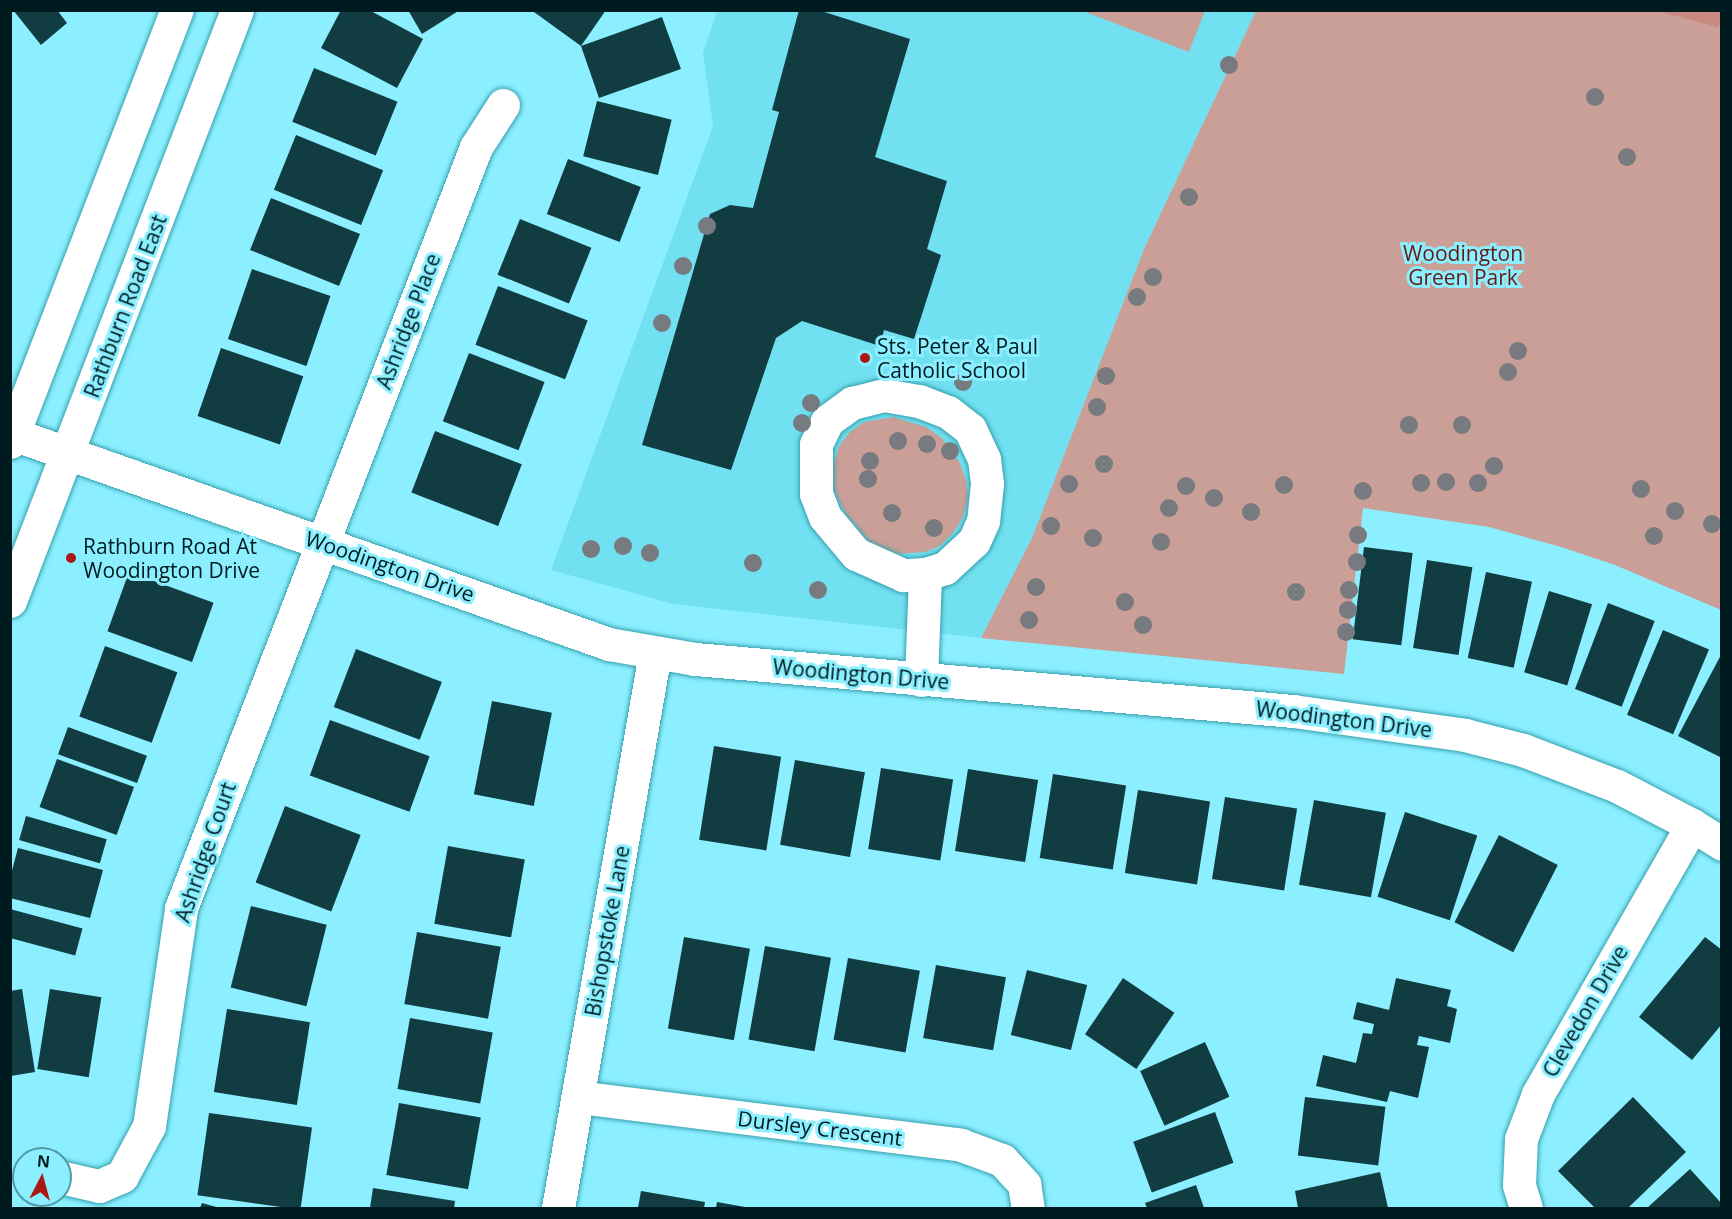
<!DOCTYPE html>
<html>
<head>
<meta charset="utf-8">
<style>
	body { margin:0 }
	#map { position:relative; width:1732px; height:1219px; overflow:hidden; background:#8befff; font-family:"Open Sans",sans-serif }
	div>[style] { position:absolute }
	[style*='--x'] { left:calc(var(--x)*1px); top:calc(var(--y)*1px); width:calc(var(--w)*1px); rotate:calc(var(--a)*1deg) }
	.built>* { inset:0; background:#71e0f0 }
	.green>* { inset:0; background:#ca9f98 }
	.forest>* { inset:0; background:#c98980 }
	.building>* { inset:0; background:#103c42; transform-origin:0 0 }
	.roads { filter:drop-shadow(0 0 2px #36a0af) drop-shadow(0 0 2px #36a0af) }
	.minor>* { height:33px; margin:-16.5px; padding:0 16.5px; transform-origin:16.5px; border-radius:16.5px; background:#fff }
	.trees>* { width:18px; height:18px; margin:-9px; border-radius:50%; background:#777a7e }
	.dots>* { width:16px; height:16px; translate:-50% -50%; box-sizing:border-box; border:3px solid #8befff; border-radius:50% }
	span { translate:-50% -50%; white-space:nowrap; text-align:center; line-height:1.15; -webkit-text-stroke:6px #8befff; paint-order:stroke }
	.park-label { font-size:21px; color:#661a14 }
	.street-label { font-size:21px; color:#001b20 }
	.poi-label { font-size:21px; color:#001b20 }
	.left { translate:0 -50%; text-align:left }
	.frame { position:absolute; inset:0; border:12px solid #001b20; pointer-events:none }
	.north { position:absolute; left:12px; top:1147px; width:60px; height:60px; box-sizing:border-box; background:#8befff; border:2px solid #539aa6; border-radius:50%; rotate:6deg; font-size:16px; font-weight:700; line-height:24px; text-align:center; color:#001b20 }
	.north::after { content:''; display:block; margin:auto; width:21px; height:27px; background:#aa1815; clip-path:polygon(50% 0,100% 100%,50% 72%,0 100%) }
</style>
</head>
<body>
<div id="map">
	<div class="built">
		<i style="clip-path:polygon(717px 11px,1256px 11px,1144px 249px,1032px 539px,981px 638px,673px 604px,551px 570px,713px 126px,703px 53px)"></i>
	</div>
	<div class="green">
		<i style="clip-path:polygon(1083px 11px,1205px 11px,1189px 52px)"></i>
		<i style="clip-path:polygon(1256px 11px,1721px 11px,1721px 610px,1615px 565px,1561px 547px,1489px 527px,1363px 508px,1344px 674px,981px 638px,1032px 538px,1144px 249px)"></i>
		<i style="clip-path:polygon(893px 417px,926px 427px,942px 438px,960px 463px,967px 483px,968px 500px,962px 519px,953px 533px,940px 546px,925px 552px,898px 554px,869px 542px,845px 513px,834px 490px,833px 466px,839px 446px,850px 432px,864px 422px)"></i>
	</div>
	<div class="forest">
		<i style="clip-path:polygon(1657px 11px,1721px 11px,1721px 22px,1718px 27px)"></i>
	</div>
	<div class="building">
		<i style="clip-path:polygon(13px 10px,57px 10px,67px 23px,41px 45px)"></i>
		<i style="clip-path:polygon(341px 10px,369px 10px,423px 39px,397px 88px,321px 48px)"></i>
		<i style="clip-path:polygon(408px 10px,460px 10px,422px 34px)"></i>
		<i style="clip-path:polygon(536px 10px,606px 10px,581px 46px,662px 17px,681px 69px,599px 98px,581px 46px,534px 12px)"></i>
		<i style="clip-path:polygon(799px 10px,818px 10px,910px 39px,875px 157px,947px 181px,927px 249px,941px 255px,914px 339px,884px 330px,880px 346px,802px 321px,776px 338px,731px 470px,642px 445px,710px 214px,730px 205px,753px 208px,779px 112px,772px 110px)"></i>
		<i style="left:314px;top:68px;width:90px;height:58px;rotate:22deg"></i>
		<i style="left:597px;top:101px;width:77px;height:57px;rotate:14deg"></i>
		<i style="left:296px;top:135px;width:94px;height:59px;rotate:22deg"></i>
		<i style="left:568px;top:159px;width:78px;height:59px;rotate:21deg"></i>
		<i style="left:271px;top:198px;width:96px;height:56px;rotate:22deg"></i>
		<i style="left:520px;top:219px;width:77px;height:60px;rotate:22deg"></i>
		<i style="left:252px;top:269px;width:83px;height:74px;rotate:19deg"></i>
		<i style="left:498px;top:286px;width:96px;height:63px;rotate:21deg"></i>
		<i style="left:221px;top:348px;width:87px;height:72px;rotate:19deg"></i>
		<i style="left:469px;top:353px;width:81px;height:73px;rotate:21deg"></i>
		<i style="left:435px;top:431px;width:93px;height:66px;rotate:21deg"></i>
		<i style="left:1364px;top:547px;width:49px;height:93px;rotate:7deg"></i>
		<i style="left:1427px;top:560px;width:46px;height:89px;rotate:9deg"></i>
		<i style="left:129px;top:572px;width:90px;height:63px;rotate:20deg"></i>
		<i style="left:1486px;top:572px;width:47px;height:88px;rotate:12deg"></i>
		<i style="left:1549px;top:591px;width:45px;height:85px;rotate:17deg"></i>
		<i style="left:1608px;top:603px;width:50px;height:92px;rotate:21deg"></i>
		<i style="left:1663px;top:630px;width:50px;height:92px;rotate:23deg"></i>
		<i style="left:105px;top:646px;width:77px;height:75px;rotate:20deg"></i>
		<i style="left:356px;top:649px;width:92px;height:62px;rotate:21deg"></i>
		<i style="clip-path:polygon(1722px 653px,1722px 758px,1678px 736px)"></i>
		<i style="left:492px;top:701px;width:61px;height:95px;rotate:11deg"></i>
		<i style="left:330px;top:720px;width:106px;height:59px;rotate:20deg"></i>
		<i style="left:68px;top:727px;width:84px;height:29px;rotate:20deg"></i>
		<i style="left:714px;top:746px;width:68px;height:95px;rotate:9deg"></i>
		<i style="left:57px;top:759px;width:82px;height:51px;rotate:20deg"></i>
		<i style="left:795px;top:760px;width:71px;height:86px;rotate:10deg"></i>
		<i style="left:881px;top:768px;width:73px;height:82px;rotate:9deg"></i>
		<i style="left:968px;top:769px;width:71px;height:83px;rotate:9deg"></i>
		<i style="left:1053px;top:774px;width:74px;height:85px;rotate:9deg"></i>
		<i style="left:1138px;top:790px;width:73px;height:84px;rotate:9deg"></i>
		<i style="left:1225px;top:797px;width:73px;height:83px;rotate:9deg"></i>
		<i style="left:1314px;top:800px;width:73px;height:86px;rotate:10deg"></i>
		<i style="left:285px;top:806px;width:81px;height:82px;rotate:21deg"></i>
		<i style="left:1405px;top:812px;width:76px;height:89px;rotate:18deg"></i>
		<i style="left:26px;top:816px;width:84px;height:25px;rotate:16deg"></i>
		<i style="left:1499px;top:835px;width:66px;height:98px;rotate:27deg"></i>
		<i style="left:448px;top:846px;width:78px;height:79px;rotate:10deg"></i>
		<i style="clip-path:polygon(18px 848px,103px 870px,90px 918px,10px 898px,10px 878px)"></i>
		<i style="left:251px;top:906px;width:78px;height:84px;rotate:14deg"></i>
		<i style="left:10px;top:909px;width:75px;height:28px;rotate:15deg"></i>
		<i style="left:417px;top:932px;width:85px;height:73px;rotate:10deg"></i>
		<i style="left:684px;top:937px;width:67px;height:93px;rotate:10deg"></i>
		<i style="clip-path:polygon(1705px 937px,1722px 950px,1722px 1024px,1692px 1060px,1639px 1017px)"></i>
		<i style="left:765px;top:946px;width:67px;height:95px;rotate:10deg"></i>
		<i style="left:848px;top:958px;width:73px;height:83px;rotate:10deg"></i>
		<i style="left:936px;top:965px;width:71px;height:74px;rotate:10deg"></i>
		<i style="left:1027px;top:970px;width:62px;height:67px;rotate:14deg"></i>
		<i style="left:1123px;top:978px;width:62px;height:68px;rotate:34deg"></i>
		<i style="clip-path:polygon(1396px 978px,1451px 990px,1447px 1006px,1457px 1009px,1450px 1043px,1419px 1036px,1417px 1045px,1429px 1047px,1418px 1098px,1390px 1091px,1387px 1102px,1316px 1086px,1323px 1055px,1356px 1063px,1363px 1033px,1372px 1034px,1374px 1024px,1353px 1019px,1357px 1002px,1389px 1010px)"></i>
		<i style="clip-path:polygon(22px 989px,35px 1072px,11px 1076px,10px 991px)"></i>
		<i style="left:50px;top:989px;width:52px;height:81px;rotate:9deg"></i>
		<i style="left:227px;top:1009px;width:84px;height:84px;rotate:9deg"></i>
		<i style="left:410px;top:1018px;width:84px;height:72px;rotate:10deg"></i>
		<i style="left:1205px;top:1042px;width:60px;height:71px;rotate:66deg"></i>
		<i style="left:1305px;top:1097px;width:81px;height:59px;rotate:7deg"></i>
		<i style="clip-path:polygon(1633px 1097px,1686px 1152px,1628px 1208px,1595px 1208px,1558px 1171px)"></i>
		<i style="left:399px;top:1103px;width:83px;height:73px;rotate:10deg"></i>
		<i style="left:1215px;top:1112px;width:54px;height:87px;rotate:70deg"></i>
		<i style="left:209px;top:1113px;width:104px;height:83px;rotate:8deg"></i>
		<i style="clip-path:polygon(1690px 1169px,1722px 1204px,1722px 1208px,1647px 1208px)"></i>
		<i style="clip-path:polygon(1380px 1172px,1388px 1208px,1298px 1208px,1295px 1191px)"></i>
		<i style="clip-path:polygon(1196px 1185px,1204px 1208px,1147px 1208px,1145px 1203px)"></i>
		<i style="clip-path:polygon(373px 1188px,455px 1201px,454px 1208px,370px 1208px)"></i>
		<i style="clip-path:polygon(641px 1191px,705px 1202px,704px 1208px,638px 1208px)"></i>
		<i style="clip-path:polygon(717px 1202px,745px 1207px,745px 1208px,716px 1208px)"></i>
		<i style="clip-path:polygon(202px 1203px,220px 1208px,200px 1208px)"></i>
	</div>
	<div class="roads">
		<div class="minor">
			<i style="--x:884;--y:395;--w:36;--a:10"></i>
			<i style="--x:919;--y:401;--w:31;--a:21"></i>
			<i style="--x:948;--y:412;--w:28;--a:38"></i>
			<i style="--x:970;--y:429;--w:33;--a:65"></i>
			<i style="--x:984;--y:459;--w:25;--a:83"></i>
			<i style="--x:987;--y:484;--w:37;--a:96"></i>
			<i style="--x:983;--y:521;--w:22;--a:114"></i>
			<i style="--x:974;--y:541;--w:40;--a:137"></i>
			<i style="--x:945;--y:568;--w:21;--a:163"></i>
			<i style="--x:925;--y:574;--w:22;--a:177"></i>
			<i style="--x:903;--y:575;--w:51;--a:-155.9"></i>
			<i style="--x:856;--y:554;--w:48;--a:-130"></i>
			<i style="--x:825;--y:517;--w:25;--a:-111"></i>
			<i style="--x:816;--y:494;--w:50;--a:-90"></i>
			<i style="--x:816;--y:444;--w:25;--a:-64"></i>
			<i style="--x:827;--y:421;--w:31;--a:-36"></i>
			<i style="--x:852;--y:403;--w:33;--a:-14"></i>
			<i style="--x:10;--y:433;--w:635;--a:19.41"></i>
			<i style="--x:609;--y:644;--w:87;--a:9.9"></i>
			<i style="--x:695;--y:659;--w:600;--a:4.97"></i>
			<i style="--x:1293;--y:711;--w:174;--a:7.9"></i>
			<i style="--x:1465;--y:735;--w:60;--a:14.5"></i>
			<i style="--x:1523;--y:750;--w:101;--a:21"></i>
			<i style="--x:1617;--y:786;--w:85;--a:27.5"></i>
			<i style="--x:1692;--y:825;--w:36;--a:32"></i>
			<i style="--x:10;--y:442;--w:463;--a:-68.9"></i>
			<i style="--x:10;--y:601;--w:633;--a:-68.99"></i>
			<i style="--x:921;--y:680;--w:106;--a:-87.8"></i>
			<i style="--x:578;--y:1097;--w:386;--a:7.1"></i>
			<i style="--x:961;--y:1145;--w:44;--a:20.1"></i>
			<i style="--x:1002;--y:1160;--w:33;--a:47"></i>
			<i style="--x:1024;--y:1184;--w:24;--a:81"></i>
			<i style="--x:60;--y:1177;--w:40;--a:13"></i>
			<i style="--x:99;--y:1186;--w:25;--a:-23"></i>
			<i style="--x:122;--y:1176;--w:57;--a:-61.6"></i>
			<i style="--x:149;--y:1126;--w:220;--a:-81.6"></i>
			<i style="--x:181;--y:908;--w:816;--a:-68.81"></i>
			<i style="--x:476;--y:147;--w:50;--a:-57.3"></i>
			<i style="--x:558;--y:1208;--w:563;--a:-80.09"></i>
			<i style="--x:1526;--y:1208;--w:24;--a:-107"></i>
			<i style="--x:1519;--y:1185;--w:46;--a:-87.5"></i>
			<i style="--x:1521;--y:1139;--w:48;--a:-69.3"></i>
			<i style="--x:1538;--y:1094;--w:310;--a:-60.2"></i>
		</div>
	</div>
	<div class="trees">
		<i style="left:1229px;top:65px"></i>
		<i style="left:1595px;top:97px"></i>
		<i style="left:1627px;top:157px"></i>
		<i style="left:1189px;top:197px"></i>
		<i style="left:707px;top:226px"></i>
		<i style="left:683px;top:266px"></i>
		<i style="left:1153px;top:277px"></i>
		<i style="left:1137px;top:297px"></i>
		<i style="left:662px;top:323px"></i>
		<i style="left:1518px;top:351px"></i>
		<i style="left:1508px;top:372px"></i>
		<i style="left:1106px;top:376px"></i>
		<i style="left:963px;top:382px"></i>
		<i style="left:811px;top:403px"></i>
		<i style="left:1097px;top:407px"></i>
		<i style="left:802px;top:423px"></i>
		<i style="left:1409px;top:425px"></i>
		<i style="left:1462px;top:425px"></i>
		<i style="left:898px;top:441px"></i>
		<i style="left:927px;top:444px"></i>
		<i style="left:950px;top:451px"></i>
		<i style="left:870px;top:461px"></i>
		<i style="left:1104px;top:464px"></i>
		<i style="left:1494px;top:466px"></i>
		<i style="left:868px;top:479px"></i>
		<i style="left:1446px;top:482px"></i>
		<i style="left:1421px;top:483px"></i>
		<i style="left:1478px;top:483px"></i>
		<i style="left:1069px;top:484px"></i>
		<i style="left:1284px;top:485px"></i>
		<i style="left:1186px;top:486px"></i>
		<i style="left:1641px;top:489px"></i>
		<i style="left:1363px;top:491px"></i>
		<i style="left:1214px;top:498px"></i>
		<i style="left:1169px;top:508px"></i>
		<i style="left:1675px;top:511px"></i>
		<i style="left:1251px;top:512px"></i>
		<i style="left:892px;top:513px"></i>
		<i style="left:1712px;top:524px"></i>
		<i style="left:1051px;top:526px"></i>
		<i style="left:934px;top:528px"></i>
		<i style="left:1358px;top:535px"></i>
		<i style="left:1654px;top:536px"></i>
		<i style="left:1093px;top:538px"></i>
		<i style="left:1161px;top:542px"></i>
		<i style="left:623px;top:546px"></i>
		<i style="left:591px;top:549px"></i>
		<i style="left:650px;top:553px"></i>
		<i style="left:1357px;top:562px"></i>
		<i style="left:753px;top:563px"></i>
		<i style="left:1036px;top:587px"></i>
		<i style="left:818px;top:590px"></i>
		<i style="left:1349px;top:590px"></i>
		<i style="left:1296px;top:592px"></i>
		<i style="left:1125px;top:602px"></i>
		<i style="left:1348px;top:610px"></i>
		<i style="left:1029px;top:620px"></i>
		<i style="left:1143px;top:625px"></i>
		<i style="left:1346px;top:632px"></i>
	</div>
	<div class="dots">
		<i style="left:865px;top:358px;background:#aa1815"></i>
		<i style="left:71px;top:558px;background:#aa1815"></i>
	</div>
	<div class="park-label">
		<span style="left:1463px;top:265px">Woodington<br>Green Park</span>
	</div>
	<div class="street-label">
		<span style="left:125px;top:306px;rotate:-69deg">Rathburn Road East</span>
		<span style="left:408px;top:321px;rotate:-69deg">Ashridge Place</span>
		<span style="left:390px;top:566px;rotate:19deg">Woodington Drive</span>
		<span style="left:861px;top:674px;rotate:5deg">Woodington Drive</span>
		<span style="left:1344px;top:719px;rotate:7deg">Woodington Drive</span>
		<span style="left:205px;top:852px;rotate:-71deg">Ashridge Court</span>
		<span style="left:607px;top:931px;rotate:-80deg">Bishopstoke Lane</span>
		<span style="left:1585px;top:1011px;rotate:-60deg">Clevedon Drive</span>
		<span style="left:820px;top:1128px;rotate:7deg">Dursley Crescent</span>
	</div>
	<div class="poi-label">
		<span class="left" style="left:877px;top:358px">Sts. Peter &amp; Paul<br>Catholic School</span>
		<span class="left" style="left:83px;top:558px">Rathburn Road At<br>Woodington Drive</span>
	</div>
	<div class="frame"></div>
	<div class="north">N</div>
</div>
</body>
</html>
